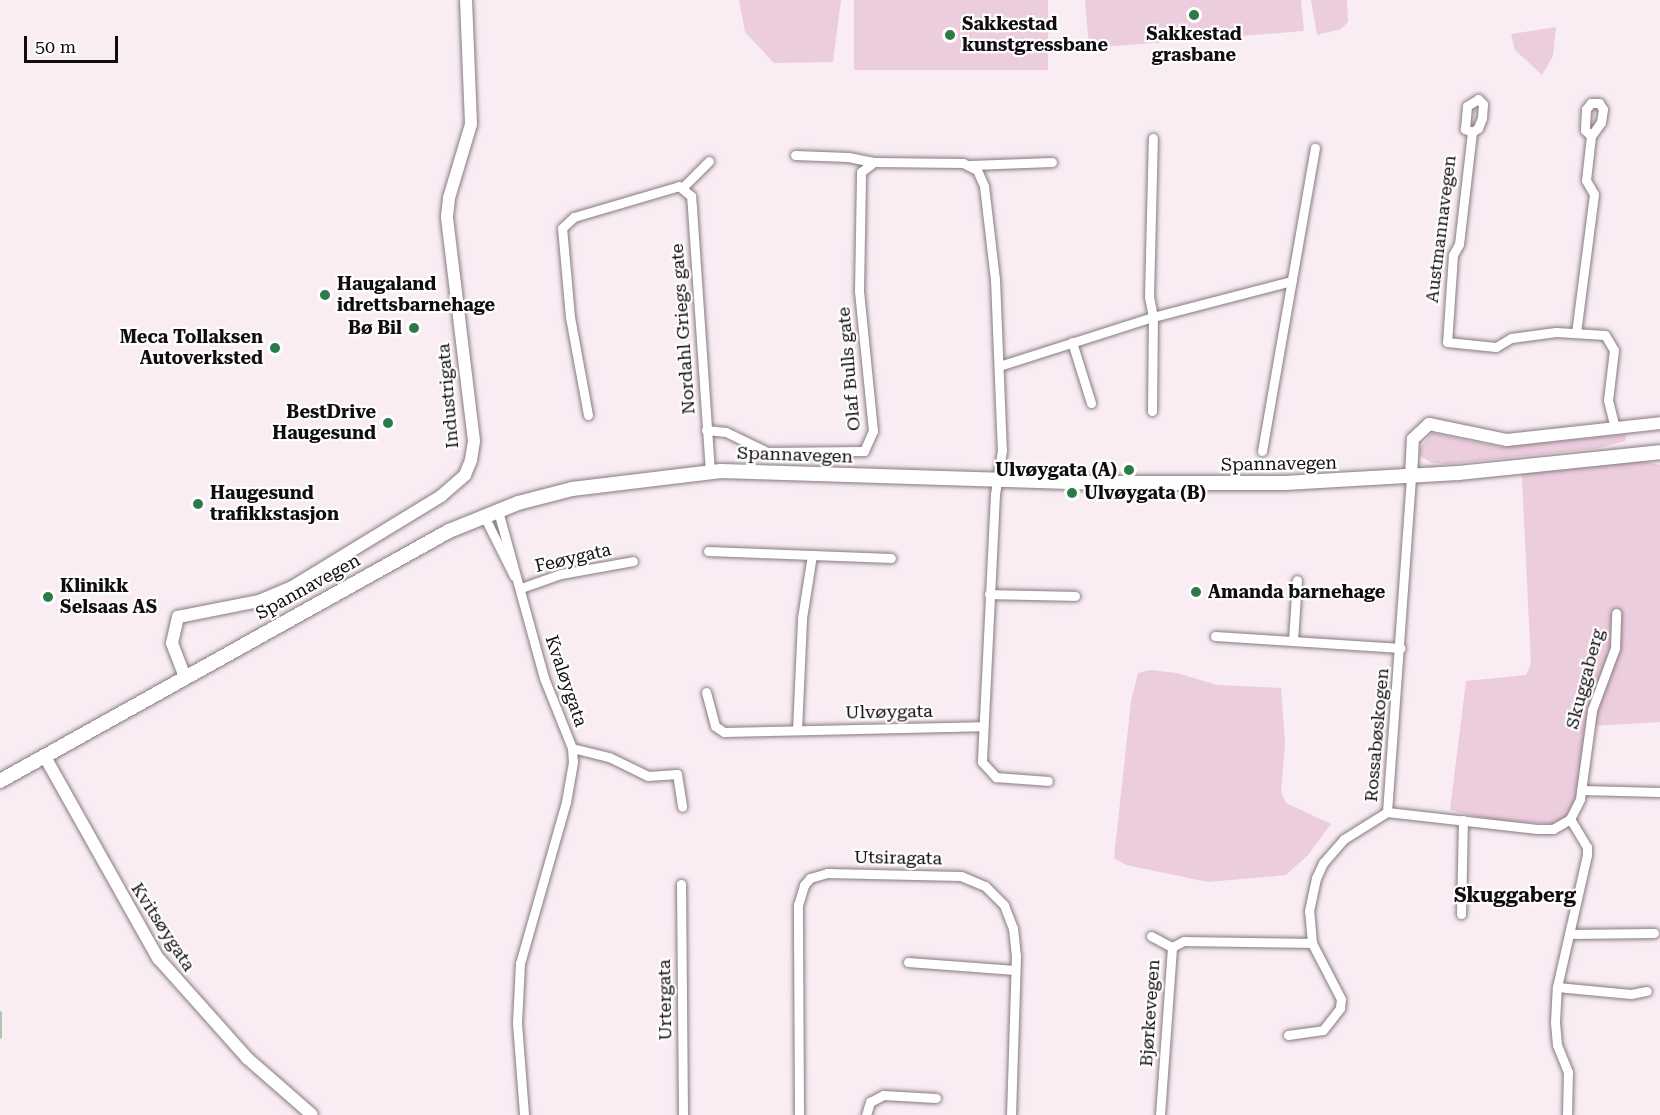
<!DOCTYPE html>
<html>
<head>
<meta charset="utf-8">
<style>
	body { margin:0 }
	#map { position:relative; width:1660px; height:1115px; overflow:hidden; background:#f9ecf3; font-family:"Roboto Serif",serif }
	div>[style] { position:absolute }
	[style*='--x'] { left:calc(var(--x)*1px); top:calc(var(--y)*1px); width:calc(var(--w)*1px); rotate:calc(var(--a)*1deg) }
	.green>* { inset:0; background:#eccddd; transform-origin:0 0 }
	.stream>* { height:4px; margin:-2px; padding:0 2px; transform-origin:2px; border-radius:2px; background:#a7c9b0 }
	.roads { filter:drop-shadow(0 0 2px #867b80) drop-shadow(0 0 2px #867b80) }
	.minor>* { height:9px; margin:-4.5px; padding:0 4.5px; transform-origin:4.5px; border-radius:4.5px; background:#fff }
	.tertiary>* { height:12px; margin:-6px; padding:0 6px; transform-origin:6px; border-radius:6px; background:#fff }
	.secondary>* { height:14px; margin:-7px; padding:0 7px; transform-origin:7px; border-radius:7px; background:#fff }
	.dots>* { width:16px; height:16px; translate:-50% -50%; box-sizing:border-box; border:3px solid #fefefe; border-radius:50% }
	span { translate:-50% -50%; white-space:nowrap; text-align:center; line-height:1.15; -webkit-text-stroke:4.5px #fefefe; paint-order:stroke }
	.poi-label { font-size:18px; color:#100c0f; font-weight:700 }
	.left { translate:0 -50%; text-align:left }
	.right { translate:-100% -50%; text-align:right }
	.street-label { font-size:18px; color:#100c0f }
	.neighbourhood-label { font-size:20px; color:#100c0f; font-weight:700 }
	.scale { position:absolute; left:24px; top:36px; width:94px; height:27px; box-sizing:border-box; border:3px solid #100c0f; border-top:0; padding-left:8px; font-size:18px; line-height:21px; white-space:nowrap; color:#100c0f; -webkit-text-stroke:4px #fefefe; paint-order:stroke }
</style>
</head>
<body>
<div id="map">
	<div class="green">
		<i style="clip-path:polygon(739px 0,841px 0,833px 62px,774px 63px,745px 32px)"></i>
		<i style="left:854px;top:0;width:194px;height:70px"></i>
		<i style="clip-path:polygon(1085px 0,1301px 0,1304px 31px,1089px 48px)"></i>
		<i style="clip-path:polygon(1311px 0,1347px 0,1348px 22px,1341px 29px,1317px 35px)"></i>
		<i style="clip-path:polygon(1556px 27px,1553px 56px,1542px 75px,1515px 50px,1511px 34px)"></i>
		<i style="clip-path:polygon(1432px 433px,1500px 447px,1627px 434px,1625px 441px,1599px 448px,1447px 464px,1432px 463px,1420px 456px,1420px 448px)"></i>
		<i style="clip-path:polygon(1612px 453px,1660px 465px,1660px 722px,1592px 726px,1575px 821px,1554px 824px,1491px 820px,1450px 810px,1466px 681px,1526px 675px,1531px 664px,1521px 460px)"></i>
		<i style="clip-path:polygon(1150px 670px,1177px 673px,1217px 685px,1281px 688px,1285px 742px,1281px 792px,1286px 803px,1331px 824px,1308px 855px,1286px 875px,1208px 882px,1126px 865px,1114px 858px,1131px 701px,1138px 673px)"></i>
	</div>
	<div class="stream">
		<i style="--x:0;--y:1013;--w:24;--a:90"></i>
	</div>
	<div class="roads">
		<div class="minor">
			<i style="--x:1472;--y:132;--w:8;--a:-157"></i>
			<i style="--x:1465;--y:129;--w:23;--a:-85"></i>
			<i style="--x:1467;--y:106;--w:13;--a:-32"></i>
			<i style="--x:1478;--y:99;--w:7;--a:45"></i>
			<i style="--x:1483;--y:104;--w:14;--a:94"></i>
			<i style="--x:1482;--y:118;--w:11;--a:112"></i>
			<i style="--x:1478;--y:128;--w:7;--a:146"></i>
			<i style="--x:1472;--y:132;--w:113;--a:96.6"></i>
			<i style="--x:1459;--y:244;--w:13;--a:119"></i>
			<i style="--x:1453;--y:255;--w:87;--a:93.9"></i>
			<i style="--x:1447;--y:342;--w:49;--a:5.8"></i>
			<i style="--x:1496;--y:347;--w:17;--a:-31"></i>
			<i style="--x:1511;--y:338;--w:45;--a:-7.6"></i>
			<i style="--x:1556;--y:332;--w:49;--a:3.5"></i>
			<i style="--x:1605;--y:335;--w:17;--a:59"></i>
			<i style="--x:1614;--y:350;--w:50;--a:96.8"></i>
			<i style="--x:1608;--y:400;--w:30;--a:76"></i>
			<i style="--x:795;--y:155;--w:53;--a:2.2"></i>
			<i style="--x:848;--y:157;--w:26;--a:11"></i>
			<i style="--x:970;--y:165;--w:82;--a:-2.1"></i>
			<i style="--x:682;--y:188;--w:38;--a:-45"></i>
			<i style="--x:1576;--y:333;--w:140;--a:-82.6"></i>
			<i style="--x:1594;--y:194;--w:16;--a:-120"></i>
			<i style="--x:1586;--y:180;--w:44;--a:-83.5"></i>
			<i style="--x:1591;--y:136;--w:17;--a:-54"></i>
			<i style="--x:1601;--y:122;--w:13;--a:-81"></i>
			<i style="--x:1603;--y:109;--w:7;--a:-124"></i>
			<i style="--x:1599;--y:103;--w:8;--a:180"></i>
			<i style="--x:1591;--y:103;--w:8;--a:130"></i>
			<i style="--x:1586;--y:109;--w:21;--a:93"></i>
			<i style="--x:1585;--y:130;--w:8;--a:45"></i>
			<i style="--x:1072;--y:342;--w:64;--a:72.7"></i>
			<i style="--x:999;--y:366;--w:162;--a:-17.7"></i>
			<i style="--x:1153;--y:317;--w:143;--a:-14.6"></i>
			<i style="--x:1152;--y:411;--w:94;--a:-89.4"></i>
			<i style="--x:1153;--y:317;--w:20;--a:-101"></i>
			<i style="--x:1149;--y:297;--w:159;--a:-88.6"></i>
			<i style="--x:588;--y:415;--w:100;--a:-100.4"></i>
			<i style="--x:570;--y:317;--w:89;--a:-95.1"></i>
			<i style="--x:562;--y:228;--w:16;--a:-43"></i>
			<i style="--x:574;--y:217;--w:109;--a:-16.4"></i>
			<i style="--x:679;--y:186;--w:16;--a:40"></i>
			<i style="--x:691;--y:196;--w:12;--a:85"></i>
			<i style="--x:692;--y:208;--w:265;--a:86.1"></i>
			<i style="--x:706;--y:430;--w:20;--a:6"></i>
			<i style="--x:726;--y:432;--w:46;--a:26"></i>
			<i style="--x:767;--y:452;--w:97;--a:-0.6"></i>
			<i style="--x:864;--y:451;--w:22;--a:-66"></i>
			<i style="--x:873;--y:431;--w:141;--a:-95.7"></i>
			<i style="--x:859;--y:291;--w:119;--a:-89"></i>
			<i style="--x:861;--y:172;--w:16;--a:-38"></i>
			<i style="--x:874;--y:162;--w:89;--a:0.6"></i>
			<i style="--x:963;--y:163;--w:16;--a:27"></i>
			<i style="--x:977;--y:170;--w:17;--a:66"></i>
			<i style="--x:984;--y:186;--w:94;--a:83.3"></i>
			<i style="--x:995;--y:279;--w:171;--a:87.7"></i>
			<i style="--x:1002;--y:450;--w:45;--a:99"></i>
			<i style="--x:995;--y:494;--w:268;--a:92.8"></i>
			<i style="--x:982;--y:762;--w:21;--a:47"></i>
			<i style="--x:996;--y:777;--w:52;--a:4.4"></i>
			<i style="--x:1262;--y:451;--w:308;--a:-80.1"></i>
			<i style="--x:498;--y:511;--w:173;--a:74.6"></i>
			<i style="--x:544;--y:678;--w:75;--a:68.2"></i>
			<i style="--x:572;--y:748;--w:14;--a:86"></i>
			<i style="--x:573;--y:762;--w:41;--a:99.9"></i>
			<i style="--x:566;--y:802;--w:167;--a:105.9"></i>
			<i style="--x:520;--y:963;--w:60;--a:92.9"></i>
			<i style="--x:517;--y:1023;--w:92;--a:85.6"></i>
			<i style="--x:484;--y:516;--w:67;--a:63.4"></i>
			<i style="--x:708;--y:551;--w:183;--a:2.2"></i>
			<i style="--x:521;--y:588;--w:42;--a:-19.3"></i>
			<i style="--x:561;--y:574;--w:73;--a:-10.2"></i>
			<i style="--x:989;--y:594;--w:86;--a:1.3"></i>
			<i style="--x:1215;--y:636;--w:186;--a:3.7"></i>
			<i style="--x:1293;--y:640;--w:60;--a:-86.2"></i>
			<i style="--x:706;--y:692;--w:35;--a:75"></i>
			<i style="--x:715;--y:726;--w:11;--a:34"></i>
			<i style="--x:724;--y:732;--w:257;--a:-1.3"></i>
			<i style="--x:797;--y:730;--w:112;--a:-87.4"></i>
			<i style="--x:802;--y:618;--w:64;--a:-81"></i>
			<i style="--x:572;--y:748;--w:38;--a:14"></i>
			<i style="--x:609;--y:757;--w:43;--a:26"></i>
			<i style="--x:648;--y:776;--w:29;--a:-4"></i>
			<i style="--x:677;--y:774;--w:33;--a:81"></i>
			<i style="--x:1581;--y:790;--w:79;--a:1.5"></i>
			<i style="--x:1387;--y:812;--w:151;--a:6.5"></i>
			<i style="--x:1537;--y:829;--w:16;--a:0"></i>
			<i style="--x:1553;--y:829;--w:20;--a:-30"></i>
			<i style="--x:1570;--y:819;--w:22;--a:-63"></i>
			<i style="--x:1580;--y:799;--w:90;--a:-82.3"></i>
			<i style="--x:1592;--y:710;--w:66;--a:-69.6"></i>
			<i style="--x:1615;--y:648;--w:35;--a:-88"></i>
			<i style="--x:681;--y:884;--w:231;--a:89.5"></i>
			<i style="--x:1461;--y:914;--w:94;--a:-88.8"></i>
			<i style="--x:1569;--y:934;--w:85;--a:-0.7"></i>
			<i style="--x:1151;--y:936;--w:24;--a:28"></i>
			<i style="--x:908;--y:962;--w:107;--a:4.3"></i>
			<i style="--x:1557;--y:987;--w:74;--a:5.4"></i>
			<i style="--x:1631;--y:994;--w:16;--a:-11"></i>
			<i style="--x:1288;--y:1035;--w:35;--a:-8"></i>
			<i style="--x:1323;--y:1030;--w:28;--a:-52"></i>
			<i style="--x:1340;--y:1008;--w:9;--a:-84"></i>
			<i style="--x:1341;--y:999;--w:63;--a:-117.4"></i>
			<i style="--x:1312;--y:943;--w:32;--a:-95"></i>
			<i style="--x:1309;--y:911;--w:34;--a:-78"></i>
			<i style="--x:1316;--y:878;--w:17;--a:-65"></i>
			<i style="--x:1323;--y:863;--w:32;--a:-49"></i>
			<i style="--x:1344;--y:839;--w:51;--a:-32.1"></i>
			<i style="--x:1387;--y:812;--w:337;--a:-85.9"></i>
			<i style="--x:799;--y:1115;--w:210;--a:-90.3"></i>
			<i style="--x:798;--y:905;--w:21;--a:-73"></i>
			<i style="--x:804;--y:885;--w:9;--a:-49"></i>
			<i style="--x:810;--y:878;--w:18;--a:-16"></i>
			<i style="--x:827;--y:873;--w:134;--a:1.3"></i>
			<i style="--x:961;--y:876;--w:26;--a:23"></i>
			<i style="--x:985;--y:886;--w:27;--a:45"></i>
			<i style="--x:1004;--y:905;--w:25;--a:69"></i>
			<i style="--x:1013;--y:928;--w:28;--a:84"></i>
			<i style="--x:1016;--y:956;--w:159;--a:91.8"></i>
			<i style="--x:866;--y:1115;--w:14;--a:-73"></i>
			<i style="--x:870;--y:1102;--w:15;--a:-28"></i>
			<i style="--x:883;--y:1095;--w:53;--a:3.2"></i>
			<i style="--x:1160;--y:1115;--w:168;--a:-85.9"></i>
			<i style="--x:1172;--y:947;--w:13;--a:-27"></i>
			<i style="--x:1184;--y:941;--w:128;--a:0.9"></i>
			<i style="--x:1567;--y:1115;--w:43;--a:-88.7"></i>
			<i style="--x:1568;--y:1072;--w:29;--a:-112"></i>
			<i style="--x:1557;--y:1045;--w:23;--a:-95"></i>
			<i style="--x:1555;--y:1022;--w:35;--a:-87"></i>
			<i style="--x:1557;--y:987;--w:135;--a:-77.2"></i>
			<i style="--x:1587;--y:855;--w:8;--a:-90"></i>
			<i style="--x:1587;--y:847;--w:33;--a:-121"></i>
		</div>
		<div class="tertiary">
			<i style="--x:1411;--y:476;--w:37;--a:-87"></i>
			<i style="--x:1413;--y:439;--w:22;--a:-43"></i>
			<i style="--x:1429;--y:424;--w:80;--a:11.6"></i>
			<i style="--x:1507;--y:440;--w:154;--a:-6.3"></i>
			<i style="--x:185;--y:677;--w:36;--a:-111"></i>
			<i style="--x:172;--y:643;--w:27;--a:-77"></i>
			<i style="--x:178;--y:617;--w:83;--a:-11.2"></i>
			<i style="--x:259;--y:601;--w:36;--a:-23"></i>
			<i style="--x:292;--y:587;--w:175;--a:-31.4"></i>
			<i style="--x:441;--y:496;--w:32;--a:-41"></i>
			<i style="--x:465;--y:475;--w:16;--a:-68"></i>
			<i style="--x:471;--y:460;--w:19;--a:-81"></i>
			<i style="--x:474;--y:441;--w:226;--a:-96.9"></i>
			<i style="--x:447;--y:217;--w:19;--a:-84"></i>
			<i style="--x:449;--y:198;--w:77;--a:-73.4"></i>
			<i style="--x:471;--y:124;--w:124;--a:-92.3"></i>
			<i style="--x:45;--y:757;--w:231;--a:60.7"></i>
			<i style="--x:158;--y:958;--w:134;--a:48.3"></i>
			<i style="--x:247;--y:1058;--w:86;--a:41.2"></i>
		</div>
		<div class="secondary">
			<i style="--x:0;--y:781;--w:514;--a:-29.11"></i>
			<i style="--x:449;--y:531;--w:74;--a:-22.1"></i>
			<i style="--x:518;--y:503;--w:56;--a:-14.5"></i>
			<i style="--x:572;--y:489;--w:150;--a:-6.9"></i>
			<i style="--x:721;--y:471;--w:373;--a:1.8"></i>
			<i style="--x:1094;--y:483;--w:191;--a:0"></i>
			<i style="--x:1285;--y:483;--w:173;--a:-3.3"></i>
			<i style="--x:1458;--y:473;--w:203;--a:-5.9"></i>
		</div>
	</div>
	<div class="dots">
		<i style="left:1194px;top:15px;background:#2c7a4a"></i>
		<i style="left:950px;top:35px;background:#2c7a4a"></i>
		<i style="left:325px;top:295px;background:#2c7a4a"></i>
		<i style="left:414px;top:328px;background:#2c7a4a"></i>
		<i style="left:275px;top:348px;background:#2c7a4a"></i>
		<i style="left:388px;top:423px;background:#2c7a4a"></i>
		<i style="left:1129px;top:470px;background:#2c7a4a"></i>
		<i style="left:1072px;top:493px;background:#2c7a4a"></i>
		<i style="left:198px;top:504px;background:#2c7a4a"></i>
		<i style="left:1196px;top:592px;background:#2c7a4a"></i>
		<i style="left:48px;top:597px;background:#2c7a4a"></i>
	</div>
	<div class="poi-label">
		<span class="left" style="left:962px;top:35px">Sakkestad<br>kunstgressbane</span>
		<span style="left:1194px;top:45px">Sakkestad<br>grasbane</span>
		<span class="left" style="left:337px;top:295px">Haugaland<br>idrettsbarnehage</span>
		<span class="right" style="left:402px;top:328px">Bø Bil</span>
		<span class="right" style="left:263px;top:348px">Meca Tollaksen<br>Autoverksted</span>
		<span class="right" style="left:376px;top:423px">BestDrive<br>Haugesund</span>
		<span class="right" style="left:1117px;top:470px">Ulvøygata (A)</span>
		<span class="left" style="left:1084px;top:493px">Ulvøygata (B)</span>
		<span class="left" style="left:210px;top:504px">Haugesund<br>trafikkstasjon</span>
		<span class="left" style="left:60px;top:597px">Klinikk<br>Selsaas AS</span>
		<span class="left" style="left:1208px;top:592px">Amanda barnehage</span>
	</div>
	<div class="street-label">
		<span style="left:1441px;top:229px;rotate:-83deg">Austmannavegen</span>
		<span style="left:683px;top:329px;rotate:-94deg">Nordahl Griegs gate</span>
		<span style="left:849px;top:369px;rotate:-95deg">Olaf Bulls gate</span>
		<span style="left:448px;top:396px;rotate:-95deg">Industrigata</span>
		<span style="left:795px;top:455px;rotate:2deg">Spannavegen</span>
		<span style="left:1279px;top:464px;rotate:-1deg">Spannavegen</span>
		<span style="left:573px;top:558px;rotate:-13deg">Feøygata</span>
		<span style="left:308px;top:587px;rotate:-29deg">Spannavegen</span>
		<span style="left:1585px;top:679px;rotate:-75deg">Skuggaberg</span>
		<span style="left:566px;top:681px;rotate:71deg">Kvaløygata</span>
		<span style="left:889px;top:712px;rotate:-1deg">Ulvøygata</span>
		<span style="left:1377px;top:735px;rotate:-85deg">Rossabøskogen</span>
		<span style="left:898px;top:858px;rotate:1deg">Utsiragata</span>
		<span style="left:163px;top:927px;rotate:57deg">Kvitsøygata</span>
		<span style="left:665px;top:1000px;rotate:-91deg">Urtergata</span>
		<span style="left:1150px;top:1013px;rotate:-86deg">Bjørkevegen</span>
	</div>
	<div class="neighbourhood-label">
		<span style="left:1515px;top:895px">Skuggaberg</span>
	</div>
	<div class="scale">50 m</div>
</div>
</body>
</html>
